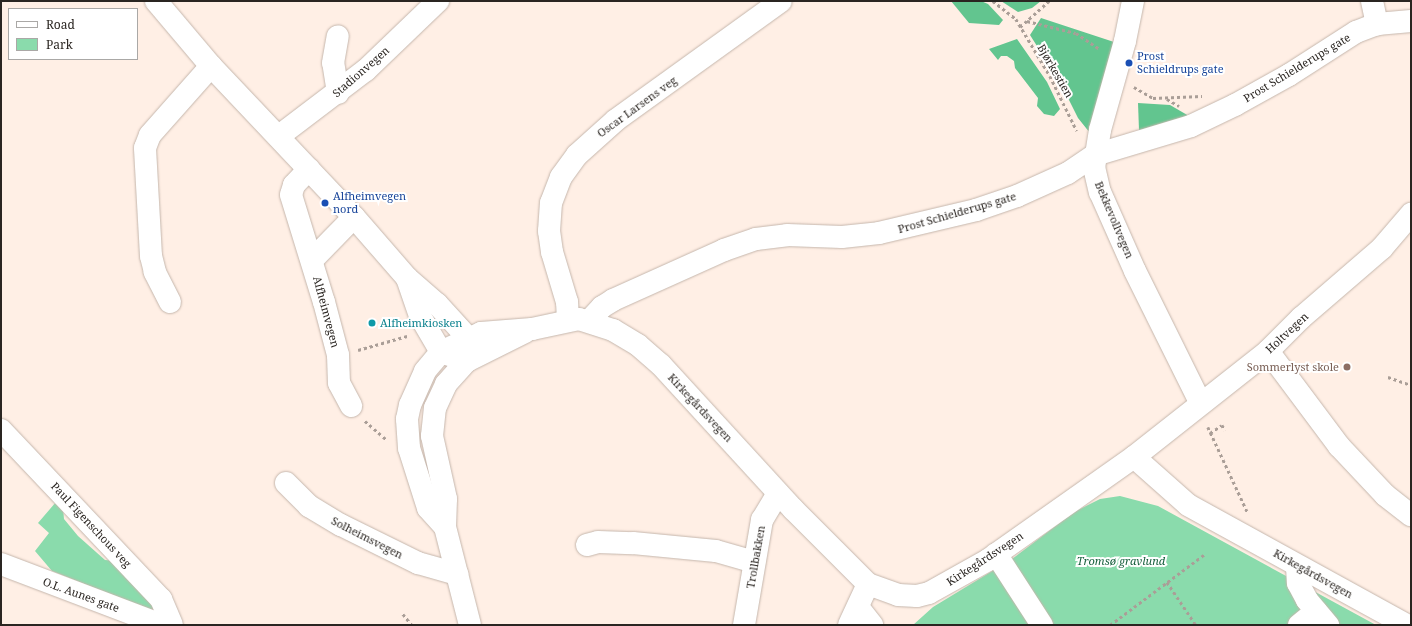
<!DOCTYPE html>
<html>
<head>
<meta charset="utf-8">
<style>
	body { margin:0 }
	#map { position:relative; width:1412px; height:626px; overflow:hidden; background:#ffefe5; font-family:"Noto Serif",serif }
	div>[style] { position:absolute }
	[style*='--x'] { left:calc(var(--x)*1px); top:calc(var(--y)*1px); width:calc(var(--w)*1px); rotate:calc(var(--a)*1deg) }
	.green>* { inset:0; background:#8adbac }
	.forest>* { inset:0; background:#62c58f }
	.path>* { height:2.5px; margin-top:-1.25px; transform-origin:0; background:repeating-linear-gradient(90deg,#aa9e97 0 3px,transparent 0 6px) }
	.roads { filter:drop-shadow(0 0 1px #c5b6ac) drop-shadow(0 0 1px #c5b6ac) }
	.minor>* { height:22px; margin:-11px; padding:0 11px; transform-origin:11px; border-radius:11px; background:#fff }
	.dots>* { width:11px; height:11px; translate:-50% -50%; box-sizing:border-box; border:2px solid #fff; border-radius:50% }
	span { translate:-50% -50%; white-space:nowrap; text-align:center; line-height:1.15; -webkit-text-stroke:4px #fff; paint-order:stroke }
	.transit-label { font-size:11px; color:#164399 }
	.left { translate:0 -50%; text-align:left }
	.street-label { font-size:11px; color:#2a2521 }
	.culture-label { font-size:11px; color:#0d838f }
	.education-label { font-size:11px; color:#785e54 }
	.right { translate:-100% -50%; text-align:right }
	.park-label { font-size:11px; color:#155f3c; font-style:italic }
	.frame { position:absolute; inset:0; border:2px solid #2a2521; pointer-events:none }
	.legend { position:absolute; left:8px; top:8px; width:130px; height:52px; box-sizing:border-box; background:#fff; border:1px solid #aaa8a6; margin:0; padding:5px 7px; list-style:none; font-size:12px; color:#2a2521 }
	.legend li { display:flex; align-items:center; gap:8px; height:20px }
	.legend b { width:20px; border:1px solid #aaa8a6 }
</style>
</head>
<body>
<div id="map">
	<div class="green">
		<i style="clip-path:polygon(1120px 496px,1158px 506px,1376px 625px,913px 625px,933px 607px,1012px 559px,1074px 512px,1100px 499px)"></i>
		<i style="clip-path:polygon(56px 502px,63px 508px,64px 519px,78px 536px,105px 560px,116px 561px,136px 580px,157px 613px,52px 571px,35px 551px,49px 533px,38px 523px)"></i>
	</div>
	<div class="forest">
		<i style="clip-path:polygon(951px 1px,981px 1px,988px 4px,1003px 20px,999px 25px,969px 23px)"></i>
		<i style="clip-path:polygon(1001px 1px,1041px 1px,1032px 8px,1018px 12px)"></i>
		<i style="clip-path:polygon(1041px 18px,1114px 42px,1090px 133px,1078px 118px,1061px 84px,1030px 35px)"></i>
		<i style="clip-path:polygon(1017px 39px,1047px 82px,1060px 109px,1054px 116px,1044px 114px,1037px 106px,1038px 98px,1015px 68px,1014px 61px,1007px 56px,1001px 56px,998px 60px,989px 49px)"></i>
		<i style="clip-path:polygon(1138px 103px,1170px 105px,1189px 116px,1159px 131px,1139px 130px)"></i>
	</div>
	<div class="path">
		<i style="--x:993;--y:1;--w:29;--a:38"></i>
		<i style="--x:1016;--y:19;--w:66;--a:59.2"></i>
		<i style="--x:1050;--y:76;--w:61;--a:63.9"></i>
		<i style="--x:1027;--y:21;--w:50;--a:13.8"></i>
		<i style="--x:1076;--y:33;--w:29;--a:34"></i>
		<i style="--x:1020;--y:27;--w:39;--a:-42"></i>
		<i style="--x:1134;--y:87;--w:22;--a:30"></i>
		<i style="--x:1153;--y:98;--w:49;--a:-2.3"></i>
		<i style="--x:1167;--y:99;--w:14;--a:30"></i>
		<i style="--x:358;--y:350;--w:51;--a:-15.9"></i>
		<i style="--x:1388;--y:377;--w:24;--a:19"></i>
		<i style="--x:365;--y:421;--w:29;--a:41"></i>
		<i style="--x:1208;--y:427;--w:95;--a:65.1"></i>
		<i style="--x:1210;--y:433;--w:14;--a:-34"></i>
		<i style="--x:1222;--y:425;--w:6;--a:59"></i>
		<i style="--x:1167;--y:582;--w:52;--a:56"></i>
		<i style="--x:403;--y:614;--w:14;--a:51"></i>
		<i style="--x:1110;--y:625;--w:119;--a:-36.8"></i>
	</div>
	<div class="roads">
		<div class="minor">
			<i style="--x:156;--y:1;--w:85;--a:49.8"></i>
			<i style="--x:211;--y:66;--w:208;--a:46.6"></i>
			<i style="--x:354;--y:217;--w:81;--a:49"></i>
			<i style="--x:407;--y:278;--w:40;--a:41"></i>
			<i style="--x:437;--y:304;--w:46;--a:47.6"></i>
			<i style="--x:468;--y:338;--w:23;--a:92"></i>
			<i style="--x:467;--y:361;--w:28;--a:-161"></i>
			<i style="--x:441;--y:352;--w:42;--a:-120.3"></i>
			<i style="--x:420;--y:316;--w:40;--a:-108.9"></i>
			<i style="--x:1133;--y:1;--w:41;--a:101.3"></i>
			<i style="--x:1125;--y:41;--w:92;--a:105.7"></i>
			<i style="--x:1100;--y:130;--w:37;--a:99"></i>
			<i style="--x:1094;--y:167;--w:26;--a:77"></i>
			<i style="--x:1100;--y:192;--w:86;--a:66.1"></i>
			<i style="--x:1135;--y:271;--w:148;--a:63.6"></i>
			<i style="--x:1372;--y:1;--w:24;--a:78"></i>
			<i style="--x:338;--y:93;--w:30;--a:-99"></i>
			<i style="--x:333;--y:63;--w:27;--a:-80"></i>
			<i style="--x:279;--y:136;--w:109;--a:-37.2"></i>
			<i style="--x:366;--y:70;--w:100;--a:-43.8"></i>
			<i style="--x:309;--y:169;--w:22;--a:133"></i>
			<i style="--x:294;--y:185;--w:10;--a:107"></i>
			<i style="--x:291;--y:195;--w:112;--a:72.9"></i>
			<i style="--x:324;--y:302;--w:55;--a:75.2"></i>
			<i style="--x:338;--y:355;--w:28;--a:88"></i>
			<i style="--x:339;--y:383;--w:26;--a:62"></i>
			<i style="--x:312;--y:260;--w:60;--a:-45.7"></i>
			<i style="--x:170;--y:302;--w:34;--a:-117"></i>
			<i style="--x:155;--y:272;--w:16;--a:-104"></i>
			<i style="--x:151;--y:256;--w:108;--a:-93.2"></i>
			<i style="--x:145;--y:148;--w:14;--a:-69"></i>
			<i style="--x:150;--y:135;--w:92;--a:-48.5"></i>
			<i style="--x:568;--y:320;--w:18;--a:-93"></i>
			<i style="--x:567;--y:302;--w:52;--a:-106.7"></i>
			<i style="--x:552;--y:252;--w:21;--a:-98"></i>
			<i style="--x:549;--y:231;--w:28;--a:-86"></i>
			<i style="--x:551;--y:203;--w:28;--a:-69"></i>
			<i style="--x:561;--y:177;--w:27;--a:-54"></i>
			<i style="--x:577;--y:155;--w:52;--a:-41.9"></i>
			<i style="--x:616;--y:120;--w:203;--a:-35.8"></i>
			<i style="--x:589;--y:321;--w:19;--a:-47"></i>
			<i style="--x:602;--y:307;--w:13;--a:-32"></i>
			<i style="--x:613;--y:300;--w:122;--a:-24.2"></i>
			<i style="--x:724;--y:250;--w:34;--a:-19"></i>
			<i style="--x:756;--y:239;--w:31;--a:-7"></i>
			<i style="--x:787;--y:235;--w:55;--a:2.1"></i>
			<i style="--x:842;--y:237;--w:37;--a:-6"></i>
			<i style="--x:879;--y:233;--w:100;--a:-13.3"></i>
			<i style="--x:976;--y:210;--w:43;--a:-18.9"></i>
			<i style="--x:1017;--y:196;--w:56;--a:-24.3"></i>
			<i style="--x:1068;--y:173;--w:32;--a:-34"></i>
			<i style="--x:1095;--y:155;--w:100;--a:-16.8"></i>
			<i style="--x:1191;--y:126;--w:49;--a:-25.5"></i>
			<i style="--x:1235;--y:105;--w:62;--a:-29.1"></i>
			<i style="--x:1289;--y:75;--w:80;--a:-32.7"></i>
			<i style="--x:1356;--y:32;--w:22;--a:-21"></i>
			<i style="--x:1377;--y:24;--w:34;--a:-5"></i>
			<i style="--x:1268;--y:351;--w:119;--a:53.2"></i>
			<i style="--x:1339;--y:446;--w:67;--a:46.8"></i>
			<i style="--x:1385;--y:495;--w:33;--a:38"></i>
			<i style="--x:1;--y:430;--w:233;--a:46.6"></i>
			<i style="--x:161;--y:599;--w:28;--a:67"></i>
			<i style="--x:1134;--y:457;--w:72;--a:41.6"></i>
			<i style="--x:1188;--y:505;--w:249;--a:28.8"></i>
			<i style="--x:286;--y:483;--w:33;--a:45"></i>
			<i style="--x:309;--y:506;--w:37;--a:31"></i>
			<i style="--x:341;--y:525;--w:86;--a:26.3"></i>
			<i style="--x:418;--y:563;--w:41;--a:15.8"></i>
			<i style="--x:445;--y:527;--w:25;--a:-132"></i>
			<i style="--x:428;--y:508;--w:63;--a:-107.6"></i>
			<i style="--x:409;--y:448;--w:29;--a:-94"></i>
			<i style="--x:407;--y:419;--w:14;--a:-78"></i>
			<i style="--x:410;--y:405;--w:37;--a:-66"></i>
			<i style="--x:425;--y:371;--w:25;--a:-50"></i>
			<i style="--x:441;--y:352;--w:44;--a:-25.4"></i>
			<i style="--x:481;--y:333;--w:51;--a:-4.5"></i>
			<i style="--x:532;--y:329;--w:48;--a:-12"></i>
			<i style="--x:579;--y:319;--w:36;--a:18"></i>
			<i style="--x:613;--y:330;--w:29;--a:31"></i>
			<i style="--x:638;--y:345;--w:30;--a:41"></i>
			<i style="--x:661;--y:365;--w:195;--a:47.5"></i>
			<i style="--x:793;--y:509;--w:106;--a:45"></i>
			<i style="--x:868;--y:584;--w:32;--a:20"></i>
			<i style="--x:898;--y:595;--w:19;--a:3"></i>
			<i style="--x:917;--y:596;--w:12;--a:-14"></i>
			<i style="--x:929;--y:593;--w:68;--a:-29.2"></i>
			<i style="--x:988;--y:560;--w:179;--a:-35.2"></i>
			<i style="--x:1134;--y:457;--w:171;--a:-38.3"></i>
			<i style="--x:1268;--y:351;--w:47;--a:-45"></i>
			<i style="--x:1301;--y:318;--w:107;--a:-40.8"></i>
			<i style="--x:1382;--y:248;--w:45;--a:-49.5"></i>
			<i style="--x:587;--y:545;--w:11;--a:-15"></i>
			<i style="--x:598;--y:542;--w:35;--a:2"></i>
			<i style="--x:633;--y:543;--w:83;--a:5.5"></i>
			<i style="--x:716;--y:551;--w:40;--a:16"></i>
			<i style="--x:996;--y:554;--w:85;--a:57.1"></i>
			<i style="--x:1;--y:564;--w:172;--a:20.8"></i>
			<i style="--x:1297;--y:566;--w:17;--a:87"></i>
			<i style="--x:1298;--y:583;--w:19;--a:62"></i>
			<i style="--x:1307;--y:600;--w:33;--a:50"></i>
			<i style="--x:858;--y:607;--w:23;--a:52"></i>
			<i style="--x:470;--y:625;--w:101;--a:-104.3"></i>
			<i style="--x:445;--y:527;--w:28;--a:-88"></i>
			<i style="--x:446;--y:499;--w:65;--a:-102.5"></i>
			<i style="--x:432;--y:436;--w:28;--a:-84"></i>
			<i style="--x:435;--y:408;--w:26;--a:-65"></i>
			<i style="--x:446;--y:384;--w:31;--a:-48"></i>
			<i style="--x:467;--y:361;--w:65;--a:-26.6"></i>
			<i style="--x:744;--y:625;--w:107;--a:-80.3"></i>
			<i style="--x:762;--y:520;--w:31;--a:-59"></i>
			<i style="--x:849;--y:625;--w:45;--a:-65.1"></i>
			<i style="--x:1299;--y:625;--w:22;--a:-39"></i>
		</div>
	</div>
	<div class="dots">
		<i style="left:1129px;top:63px;background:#1a4fb4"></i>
		<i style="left:325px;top:203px;background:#1a4fb4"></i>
		<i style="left:372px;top:323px;background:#0f9aa8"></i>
		<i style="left:1347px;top:367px;background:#8d6e63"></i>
	</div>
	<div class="transit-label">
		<span class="left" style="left:1137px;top:63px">Prost<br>Schieldrups gate</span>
		<span class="left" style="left:333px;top:203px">Alfheimvegen<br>nord</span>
	</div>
	<div class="street-label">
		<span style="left:1297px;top:68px;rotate:-31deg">Prost Schielderups gate</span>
		<span style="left:1055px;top:71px;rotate:60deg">Bjørkestien</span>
		<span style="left:361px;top:72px;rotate:-41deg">Stadionvegen</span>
		<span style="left:637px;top:107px;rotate:-36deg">Oscar Larsens veg</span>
		<span style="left:957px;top:213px;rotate:-16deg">Prost Schielderups gate</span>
		<span style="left:1114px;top:220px;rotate:67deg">Bekkevollvegen</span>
		<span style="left:326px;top:312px;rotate:75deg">Alfheimvegen</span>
		<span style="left:1287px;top:333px;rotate:-43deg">Holtvegen</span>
		<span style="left:700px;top:408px;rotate:47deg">Kirkegårdsvegen</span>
		<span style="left:91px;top:525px;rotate:47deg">Paul Figenschous veg</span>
		<span style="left:367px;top:538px;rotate:27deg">Solheimsvegen</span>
		<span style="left:756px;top:557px;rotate:-80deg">Trollbakken</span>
		<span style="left:985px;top:559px;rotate:-33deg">Kirkegårdsvegen</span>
		<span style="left:1313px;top:574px;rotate:29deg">Kirkegårdsvegen</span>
		<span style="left:81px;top:595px;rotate:20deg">O.L. Aunes gate</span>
	</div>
	<div class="culture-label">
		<span class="left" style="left:380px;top:323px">Alfheimkiosken</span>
	</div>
	<div class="education-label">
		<span class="right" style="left:1339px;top:367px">Sommerlyst skole</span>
	</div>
	<div class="park-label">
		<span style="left:1121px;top:561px">Tromsø gravlund</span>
	</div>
	<div class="frame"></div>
	<ul class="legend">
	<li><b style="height:5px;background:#fff"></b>Road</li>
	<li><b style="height:11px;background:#8adbac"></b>Park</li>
	</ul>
</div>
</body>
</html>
